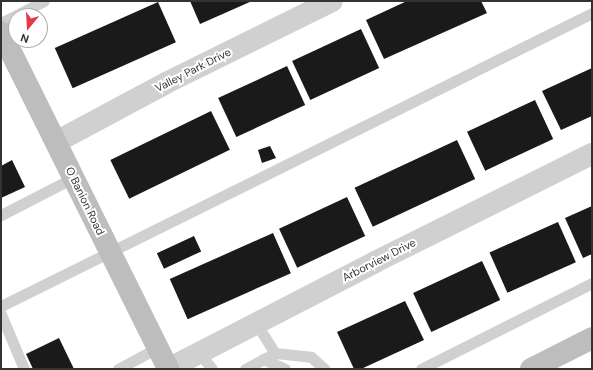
<!DOCTYPE html>
<html>
<head>
<meta charset="utf-8">
<style>
	body { margin:0 }
	#map { position:relative; width:593px; height:370px; overflow:hidden; background:#fff; font-family:"DM Sans",sans-serif }
	div>[style] { position:absolute }
	[style*='--x'] { left:calc(var(--x)*1px); top:calc(var(--y)*1px); width:calc(var(--w)*1px); rotate:calc(var(--a)*1deg) }
	.building>* { inset:0; background:#1a1a1a; transform-origin:0 0 }
	.lane>* { height:11px; margin:-5.5px; padding:0 5.5px; transform-origin:5.5px; border-radius:5.5px; background:#d0d0d0 }
	.street>* { height:22px; margin:-11px; padding:0 11px; transform-origin:11px; border-radius:11px; background:#d0d0d0 }
	.secondary>* { height:22px; margin:-11px; padding:0 11px; transform-origin:11px; border-radius:11px; background:#bdbdbd }
	span { translate:-50% -50%; white-space:nowrap; text-align:center; line-height:1.15; -webkit-text-stroke:4px #fff; paint-order:stroke }
	.street-label { font-size:11px; color:#333 }
	.frame { position:absolute; inset:0; border:2px solid #333; pointer-events:none }
	.north { position:absolute; left:8px; top:8px; width:40px; height:40px; box-sizing:border-box; background:#fff; border:1px solid #adadad; border-radius:50%; rotate:198deg; font-size:11px; font-weight:700; line-height:16px; text-align:center; color:#333 }
	.north::after { content:''; display:block; margin:auto; width:14px; height:18px; background:#e63946; clip-path:polygon(50% 0,100% 100%,50% 72%,0 100%) }
</style>
</head>
<body>
<div id="map">
	<div class="building">
		<i style="clip-path:polygon(190px 1px,252px 1px,200px 24px)"></i>
		<i style="clip-path:polygon(407px 1px,481px 1px,487px 13px,384px 59px,366px 20px)"></i>
		<i style="left:158px;top:2px;width:44px;height:113px;rotate:66deg"></i>
		<i style="left:361px;top:29px;width:43px;height:76px;rotate:65deg"></i>
		<i style="left:287px;top:66px;width:43px;height:76px;rotate:65deg"></i>
		<i style="clip-path:polygon(592px 68px,592px 116px,561px 130px,542px 91px)"></i>
		<i style="left:535px;top:100px;width:43px;height:75px;rotate:65deg"></i>
		<i style="left:211px;top:111px;width:43px;height:112px;rotate:64deg"></i>
		<i style="left:457px;top:140px;width:43px;height:113px;rotate:65deg"></i>
		<i style="clip-path:polygon(270px 146px,276px 158px,262px 163px,258px 150px)"></i>
		<i style="clip-path:polygon(12px 160px,25px 187px,1px 198px,1px 166px)"></i>
		<i style="left:347px;top:197px;width:43px;height:75px;rotate:65deg"></i>
		<i style="clip-path:polygon(592px 206px,592px 254px,583px 258px,565px 218px)"></i>
		<i style="left:558px;top:222px;width:44px;height:75px;rotate:66deg"></i>
		<i style="left:273px;top:233px;width:44px;height:113px;rotate:66deg"></i>
		<i style="left:194px;top:236px;width:17px;height:41px;rotate:65deg"></i>
		<i style="left:482px;top:261px;width:43px;height:76px;rotate:65deg"></i>
		<i style="clip-path:polygon(405px 301px,424px 340px,361px 369px,354px 369px,337px 332px)"></i>
		<i style="clip-path:polygon(59px 338px,74px 369px,33px 369px,26px 354px)"></i>
	</div>
	<div class="lane">
		<i style="--x:1;--y:23;--w:48;--a:-27.1"></i>
		<i style="--x:1;--y:215;--w:81;--a:-27.2"></i>
		<i style="--x:1;--y:306;--w:660;--a:-26.37"></i>
		<i style="--x:1;--y:314;--w:60;--a:67.3"></i>
		<i style="--x:256;--y:323;--w:36;--a:58"></i>
		<i style="--x:200;--y:354;--w:19;--a:51"></i>
		<i style="--x:263;--y:359;--w:24;--a:24"></i>
		<i style="--x:118;--y:369;--w:44;--a:-28.3"></i>
		<i style="--x:245;--y:369;--w:34;--a:-28"></i>
		<i style="--x:275;--y:353;--w:36;--a:6"></i>
		<i style="--x:311;--y:357;--w:18;--a:41"></i>
		<i style="--x:421;--y:369;--w:191;--a:-26.7"></i>
	</div>
	<div class="street">
		<i style="--x:56;--y:142;--w:125;--a:-28.2"></i>
		<i style="--x:166;--y:83;--w:185;--a:-26.3"></i>
		<i style="--x:168;--y:369;--w:233;--a:-27.3"></i>
		<i style="--x:375;--y:262;--w:242;--a:-26.5"></i>
	</div>
	<div class="secondary">
		<i style="--x:1;--y:32;--w:376;--a:63.6"></i>
		<i style="--x:531;--y:369;--w:68;--a:-26.9"></i>
	</div>
	<div class="street-label">
		<span style="left:193px;top:70px;rotate:-27deg">Valley Park Drive</span>
		<span style="left:85px;top:201px;rotate:64deg">O Banion Road</span>
		<span style="left:379px;top:260px;rotate:-27deg">Arborview Drive</span>
	</div>
	<div class="frame"></div>
	<div class="north">N</div>
</div>
</body>
</html>
